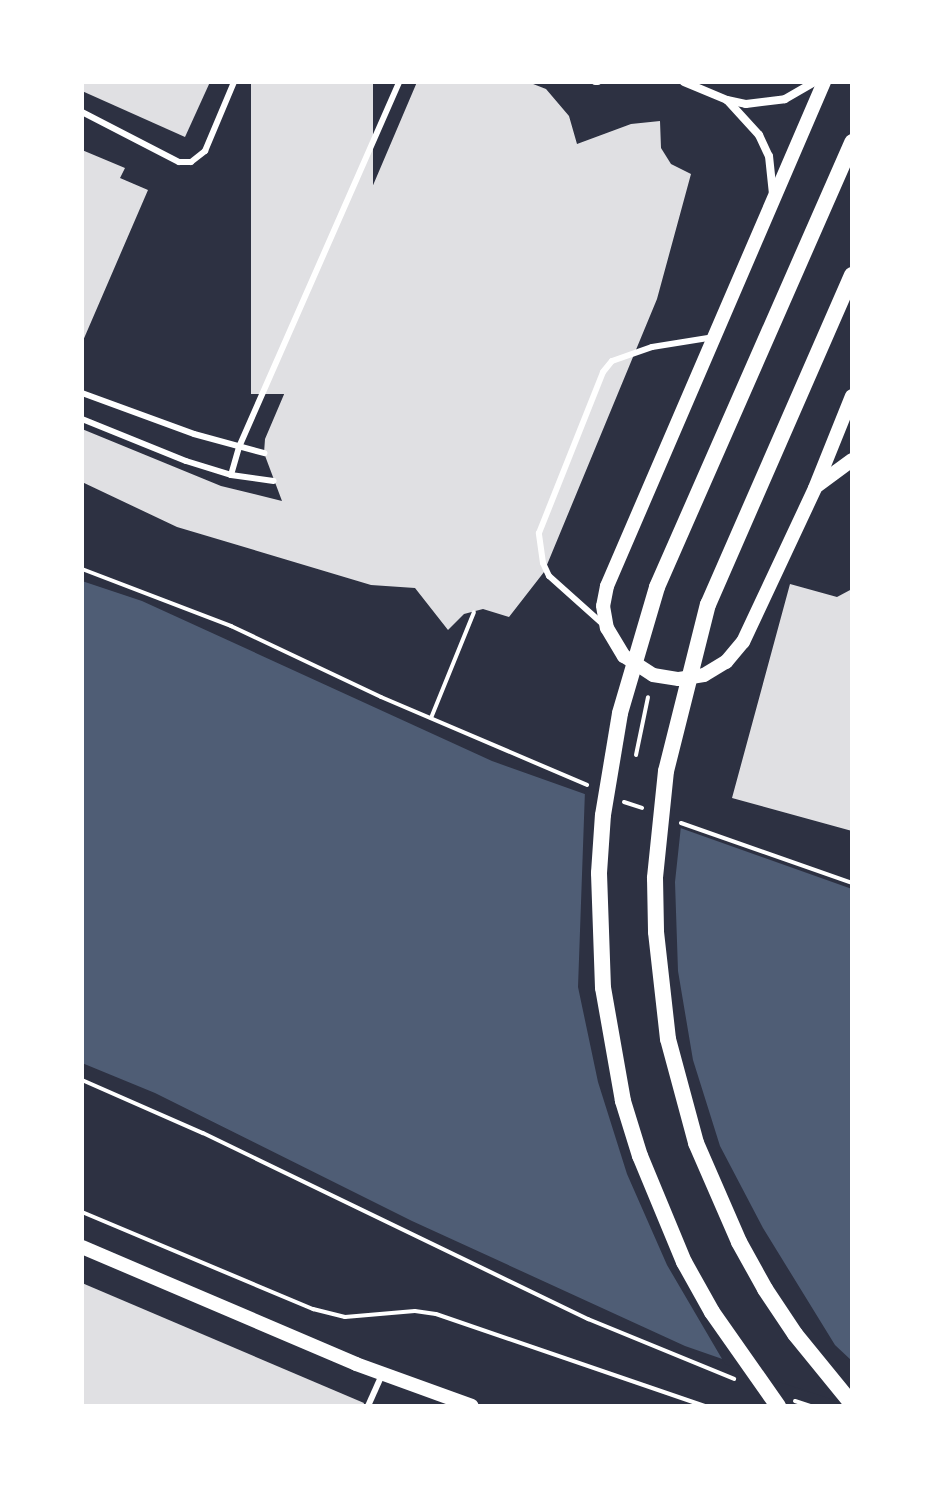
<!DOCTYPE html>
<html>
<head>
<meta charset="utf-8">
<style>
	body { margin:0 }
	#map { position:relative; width:934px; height:1488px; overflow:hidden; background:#2d3142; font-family:"Alegreya Sans",sans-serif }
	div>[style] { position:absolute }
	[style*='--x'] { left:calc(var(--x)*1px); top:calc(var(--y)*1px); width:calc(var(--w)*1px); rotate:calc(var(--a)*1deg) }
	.water>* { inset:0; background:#4f5d75 }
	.pier>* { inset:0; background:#2d3142 }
	.building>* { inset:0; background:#e0e0e3; transform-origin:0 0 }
	.path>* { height:4px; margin:-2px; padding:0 2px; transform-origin:2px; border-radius:2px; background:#fff }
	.service>* { height:6px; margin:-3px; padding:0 3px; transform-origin:3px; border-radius:3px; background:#fff }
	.minor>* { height:8px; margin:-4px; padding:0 4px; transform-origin:4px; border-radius:4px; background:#fff }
	.tertiary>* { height:14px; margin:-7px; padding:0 7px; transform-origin:7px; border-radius:7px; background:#fff }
	.secondary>* { height:16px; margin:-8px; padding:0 8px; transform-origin:8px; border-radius:8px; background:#fff }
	span { translate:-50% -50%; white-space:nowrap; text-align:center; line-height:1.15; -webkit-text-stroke:7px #fff; paint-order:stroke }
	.frame { position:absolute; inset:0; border:84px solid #fff; pointer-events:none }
</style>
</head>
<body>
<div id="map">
	<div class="water">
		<i style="clip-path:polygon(82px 581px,142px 601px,492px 761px,852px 889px,852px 1404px,685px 1346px,412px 1221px,155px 1093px,82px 1063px)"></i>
	</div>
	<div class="pier">
		<i style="clip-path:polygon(585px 790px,681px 826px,675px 882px,678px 971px,693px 1060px,720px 1146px,763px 1228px,835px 1345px,852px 1361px,852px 1406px,725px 1364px,667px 1265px,627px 1174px,598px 1082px,578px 987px)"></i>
	</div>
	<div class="building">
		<i style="clip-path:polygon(82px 82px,210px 82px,185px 137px,82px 91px)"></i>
		<i style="left:251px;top:82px;width:122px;height:312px"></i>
		<i style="clip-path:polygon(417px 82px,528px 82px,546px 89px,569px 116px,577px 144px,631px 124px,660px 121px,661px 148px,671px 164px,691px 174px,657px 299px,544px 572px,509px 617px,483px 609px,464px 614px,448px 630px,415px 588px,371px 585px,177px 527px,82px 482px,82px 429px,221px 486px,282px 501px,264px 453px,265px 439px)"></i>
		<i style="clip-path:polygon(82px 150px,125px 168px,120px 178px,148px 190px,82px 343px)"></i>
		<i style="clip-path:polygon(790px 584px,837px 597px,852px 589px,852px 831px,732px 798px)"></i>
		<i style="clip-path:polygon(82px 1283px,364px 1403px,363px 1406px,82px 1406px)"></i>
	</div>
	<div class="path">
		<i style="--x:82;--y:569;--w:160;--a:20.9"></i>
		<i style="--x:231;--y:626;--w:166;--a:25.3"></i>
		<i style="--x:381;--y:697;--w:224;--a:23.1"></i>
		<i style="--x:431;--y:718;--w:114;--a:-67.9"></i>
		<i style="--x:636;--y:755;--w:59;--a:-78.3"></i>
		<i style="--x:624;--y:802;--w:19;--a:18"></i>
		<i style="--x:681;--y:823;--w:181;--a:19.3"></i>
		<i style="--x:82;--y:1080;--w:132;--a:23.7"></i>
		<i style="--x:203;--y:1133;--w:428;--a:25.8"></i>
		<i style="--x:588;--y:1319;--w:158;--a:22.3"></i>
		<i style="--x:82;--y:1212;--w:251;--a:22.8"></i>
		<i style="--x:313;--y:1309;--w:33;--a:14"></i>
		<i style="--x:345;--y:1317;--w:70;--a:-4.9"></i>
		<i style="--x:415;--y:1311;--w:21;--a:8"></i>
		<i style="--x:436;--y:1314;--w:284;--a:18.9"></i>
		<i style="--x:795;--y:1401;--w:16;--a:18"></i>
	</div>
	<div class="service">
		<i style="--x:595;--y:82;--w:3;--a:0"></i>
		<i style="--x:82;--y:112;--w:109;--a:27.3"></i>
		<i style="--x:179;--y:162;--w:12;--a:0"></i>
		<i style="--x:191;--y:162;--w:18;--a:-38"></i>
		<i style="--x:205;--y:151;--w:75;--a:-67.2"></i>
		<i style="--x:82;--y:393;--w:119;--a:20.1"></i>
		<i style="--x:194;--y:434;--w:73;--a:15.2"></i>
		<i style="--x:82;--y:419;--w:112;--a:22"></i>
		<i style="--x:186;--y:461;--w:47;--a:17.3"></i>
		<i style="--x:231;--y:475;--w:43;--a:7.9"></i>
		<i style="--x:231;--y:475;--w:29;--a:-74"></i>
		<i style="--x:239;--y:447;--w:399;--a:-66.3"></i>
		<i style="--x:605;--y:626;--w:75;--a:-138.2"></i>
		<i style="--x:549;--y:576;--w:14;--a:-115"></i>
		<i style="--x:543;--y:563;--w:30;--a:-98"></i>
		<i style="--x:539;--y:533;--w:173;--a:-68.3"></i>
		<i style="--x:603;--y:372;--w:14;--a:-51"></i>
		<i style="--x:612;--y:361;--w:42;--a:-19.3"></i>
		<i style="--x:652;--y:347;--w:63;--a:-9.2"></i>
		<i style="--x:368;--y:1406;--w:34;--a:-66"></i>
	</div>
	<div class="minor">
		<i style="--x:684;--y:82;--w:47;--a:22.7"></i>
		<i style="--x:727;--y:100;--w:19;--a:12"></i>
		<i style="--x:746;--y:104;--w:39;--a:-7"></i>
		<i style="--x:785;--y:99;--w:34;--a:-30"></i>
		<i style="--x:728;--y:101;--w:46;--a:47.6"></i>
		<i style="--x:759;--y:135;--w:23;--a:65"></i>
		<i style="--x:769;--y:156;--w:36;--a:84"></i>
	</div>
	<div class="tertiary">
		<i style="--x:824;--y:82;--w:549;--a:113.29"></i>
		<i style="--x:607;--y:586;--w:20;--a:101"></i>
		<i style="--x:603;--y:606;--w:22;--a:80"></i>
		<i style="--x:607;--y:628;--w:33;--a:59"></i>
		<i style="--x:624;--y:656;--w:35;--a:33"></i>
		<i style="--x:653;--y:675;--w:26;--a:9"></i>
		<i style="--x:679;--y:679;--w:25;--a:-9"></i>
		<i style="--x:704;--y:675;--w:26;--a:-31"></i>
		<i style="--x:726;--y:662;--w:26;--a:-50"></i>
		<i style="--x:743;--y:642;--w:170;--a:-64.9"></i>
		<i style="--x:815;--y:488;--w:99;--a:-68.1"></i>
		<i style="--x:818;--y:485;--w:42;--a:-36.3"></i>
		<i style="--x:82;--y:1247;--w:298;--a:23.1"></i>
		<i style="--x:356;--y:1364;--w:123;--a:19.9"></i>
	</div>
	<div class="secondary">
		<i style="--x:852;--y:275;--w:359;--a:113.6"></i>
		<i style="--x:708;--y:604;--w:172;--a:104.1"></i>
		<i style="--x:666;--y:771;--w:108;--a:95.9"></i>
		<i style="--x:655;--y:878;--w:54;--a:88.9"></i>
		<i style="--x:656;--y:932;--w:108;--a:83.6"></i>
		<i style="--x:668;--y:1039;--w:108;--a:74.9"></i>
		<i style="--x:696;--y:1143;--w:108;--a:66.5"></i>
		<i style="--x:739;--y:1242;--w:54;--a:61"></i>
		<i style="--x:765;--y:1289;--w:54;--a:56.3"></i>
		<i style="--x:795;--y:1334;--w:90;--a:50.8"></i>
		<i style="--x:778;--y:1406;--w:115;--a:-125.1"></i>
		<i style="--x:712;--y:1312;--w:57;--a:-119.2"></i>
		<i style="--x:684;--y:1262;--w:115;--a:-112.5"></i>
		<i style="--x:640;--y:1156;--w:58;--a:-107.2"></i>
		<i style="--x:623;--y:1101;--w:115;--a:-100"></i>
		<i style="--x:603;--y:988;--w:115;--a:-92"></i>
		<i style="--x:599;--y:873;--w:58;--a:-86.1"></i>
		<i style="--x:603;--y:815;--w:103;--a:-80.5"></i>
		<i style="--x:620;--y:713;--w:131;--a:-73.6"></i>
		<i style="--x:657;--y:587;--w:486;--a:-66.3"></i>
	</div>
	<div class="frame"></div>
</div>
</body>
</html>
